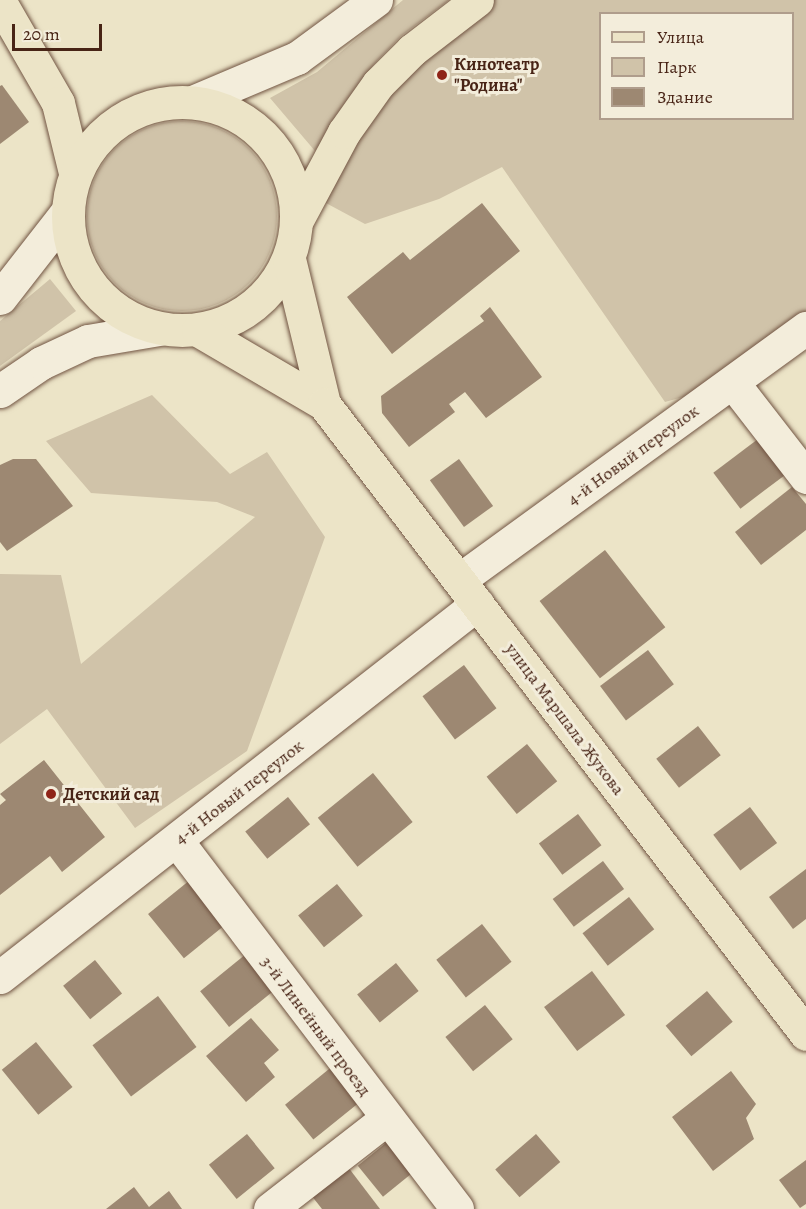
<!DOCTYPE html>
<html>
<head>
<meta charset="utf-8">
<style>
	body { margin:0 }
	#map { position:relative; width:806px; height:1209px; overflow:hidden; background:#ece4c7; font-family:Alegreya,serif }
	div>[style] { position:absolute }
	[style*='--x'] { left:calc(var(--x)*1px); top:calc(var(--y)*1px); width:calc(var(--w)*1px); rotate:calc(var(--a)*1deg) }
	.green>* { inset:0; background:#d0c3a9 }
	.round { border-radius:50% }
	.building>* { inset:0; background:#9d8872; transform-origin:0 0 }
	.roads { filter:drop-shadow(0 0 2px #715442) drop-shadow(0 0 2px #715442) }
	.minor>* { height:33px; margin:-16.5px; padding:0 16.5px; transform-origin:16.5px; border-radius:16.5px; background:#f3eddb }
	.major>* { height:33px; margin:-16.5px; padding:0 16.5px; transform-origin:16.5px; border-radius:16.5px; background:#ece4c7 }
	.major>.ring { margin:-16.5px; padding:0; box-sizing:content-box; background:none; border:33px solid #ece4c7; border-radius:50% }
	.dots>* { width:16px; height:16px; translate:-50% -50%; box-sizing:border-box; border:3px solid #f3eddb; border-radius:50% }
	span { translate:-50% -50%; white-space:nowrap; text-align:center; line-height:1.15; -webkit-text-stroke:6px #f3eddb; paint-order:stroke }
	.poi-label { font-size:18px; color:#482416; font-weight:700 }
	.left { translate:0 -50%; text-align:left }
	.street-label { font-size:18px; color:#482416 }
	.legend { position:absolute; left:599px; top:12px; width:195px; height:108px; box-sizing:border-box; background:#f3eddb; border:2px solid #af9d8c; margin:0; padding:8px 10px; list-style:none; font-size:18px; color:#482416 }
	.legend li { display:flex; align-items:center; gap:12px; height:30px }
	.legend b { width:30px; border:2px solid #af9d8c }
	.scale { position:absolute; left:12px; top:24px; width:90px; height:27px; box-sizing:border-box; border:3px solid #482416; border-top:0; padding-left:8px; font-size:18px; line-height:21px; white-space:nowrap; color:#482416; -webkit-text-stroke:4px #f3eddb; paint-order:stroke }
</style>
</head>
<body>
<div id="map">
	<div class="green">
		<i style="clip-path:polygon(403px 0,449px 0,401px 36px,374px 64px,315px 151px,270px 98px,317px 72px)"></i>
		<i style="clip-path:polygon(evenodd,477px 0,806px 0,806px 328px,733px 383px,665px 402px,502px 167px,439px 199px,365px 224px,311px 195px,344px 132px,477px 0,600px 14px,792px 14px,792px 118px,600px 118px,600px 14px)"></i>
		<i class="round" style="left:87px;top:121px;width:190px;height:190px"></i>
		<i style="clip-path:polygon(50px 279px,76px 311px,0 366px,0 321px)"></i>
		<i style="clip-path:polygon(152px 395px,230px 474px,267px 452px,325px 537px,247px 751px,135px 828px,47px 709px,0 744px,0 574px,61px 575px,81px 664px,255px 517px,217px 502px,91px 493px,46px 441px)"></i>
	</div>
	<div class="building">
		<i style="clip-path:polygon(2px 85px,29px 122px,0 144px,0 86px)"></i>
		<i style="clip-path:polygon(482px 203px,520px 251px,392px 354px,347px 297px,403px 252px,410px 260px)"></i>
		<i style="clip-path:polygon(490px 307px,542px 377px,486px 418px,465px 392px,449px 404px,455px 412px,409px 447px,382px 413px,381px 396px,484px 321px,480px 316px)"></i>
		<i style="left:762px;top:436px;width:45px;height:61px;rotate:53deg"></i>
		<i style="clip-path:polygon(13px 459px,36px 459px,73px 506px,7px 551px,0 542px,0 465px)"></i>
		<i style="left:459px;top:459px;width:58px;height:36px;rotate:54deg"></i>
		<i style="clip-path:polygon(792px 487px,806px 504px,806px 530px,761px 565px,735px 532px)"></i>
		<i style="left:605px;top:550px;width:98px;height:83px;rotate:52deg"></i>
		<i style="left:648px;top:650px;width:43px;height:60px;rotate:53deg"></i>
		<i style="left:464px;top:665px;width:54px;height:52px;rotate:53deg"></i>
		<i style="left:698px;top:726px;width:37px;height:53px;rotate:52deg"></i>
		<i style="left:527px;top:744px;width:48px;height:52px;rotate:51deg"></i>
		<i style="clip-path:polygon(44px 760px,105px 837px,62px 872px,50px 856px,0 895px,0 805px,6px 800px,0 794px)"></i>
		<i style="left:373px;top:773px;width:63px;height:71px;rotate:51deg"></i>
		<i style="left:288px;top:797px;width:35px;height:55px;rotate:51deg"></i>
		<i style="left:750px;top:807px;width:45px;height:46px;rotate:53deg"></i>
		<i style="left:578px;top:814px;width:39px;height:49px;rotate:53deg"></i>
		<i style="left:603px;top:861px;width:35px;height:63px;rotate:53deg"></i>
		<i style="clip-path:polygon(806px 869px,806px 919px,793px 929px,769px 897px)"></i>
		<i style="left:190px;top:880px;width:57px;height:54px;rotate:51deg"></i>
		<i style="left:337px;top:884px;width:41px;height:50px;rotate:51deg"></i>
		<i style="left:629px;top:897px;width:41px;height:59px;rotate:52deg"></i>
		<i style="left:482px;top:924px;width:48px;height:58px;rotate:52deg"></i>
		<i style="left:246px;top:954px;width:46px;height:59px;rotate:51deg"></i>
		<i style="left:95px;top:960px;width:43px;height:41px;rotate:51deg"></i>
		<i style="left:396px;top:963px;width:36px;height:50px;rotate:51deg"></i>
		<i style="left:592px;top:971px;width:55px;height:60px;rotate:53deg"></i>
		<i style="left:707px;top:991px;width:40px;height:54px;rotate:50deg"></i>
		<i style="left:158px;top:996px;width:64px;height:82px;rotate:53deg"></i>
		<i style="left:485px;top:1005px;width:44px;height:51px;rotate:51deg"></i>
		<i style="clip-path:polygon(251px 1018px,279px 1050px,264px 1063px,275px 1077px,246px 1102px,206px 1056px)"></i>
		<i style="left:36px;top:1042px;width:58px;height:44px;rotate:51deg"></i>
		<i style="left:334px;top:1065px;width:45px;height:63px;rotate:51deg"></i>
		<i style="clip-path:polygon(731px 1071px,756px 1104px,746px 1118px,754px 1139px,713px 1171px,672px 1117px)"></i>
		<i style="left:247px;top:1134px;width:44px;height:49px;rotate:51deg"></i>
		<i style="left:536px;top:1134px;width:37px;height:54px;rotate:49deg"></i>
		<i style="left:392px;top:1138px;width:40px;height:44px;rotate:51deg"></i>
		<i style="clip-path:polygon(806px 1160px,806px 1204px,800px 1208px,779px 1180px)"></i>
		<i style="clip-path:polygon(348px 1167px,380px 1209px,322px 1209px,311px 1195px)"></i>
		<i style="clip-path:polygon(134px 1187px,149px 1207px,169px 1191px,182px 1209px,106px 1209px)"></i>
	</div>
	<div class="roads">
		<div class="minor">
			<i style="--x:195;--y:101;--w:111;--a:-22.9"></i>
			<i style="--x:297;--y:58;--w:98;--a:-36.3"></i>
			<i style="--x:0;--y:298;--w:109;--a:-52.1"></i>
			<i style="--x:733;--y:383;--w:119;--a:52.2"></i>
			<i style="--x:0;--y:391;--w:50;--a:-34.3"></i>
			<i style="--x:41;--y:363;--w:52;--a:-25.1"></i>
			<i style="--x:88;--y:341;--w:72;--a:-9.6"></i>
			<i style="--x:459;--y:580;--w:429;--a:-36"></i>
			<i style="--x:177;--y:841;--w:462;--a:52.7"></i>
			<i style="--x:0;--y:977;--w:606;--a:-38.02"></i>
			<i style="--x:270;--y:1209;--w:147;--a:-37.8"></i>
		</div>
		<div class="major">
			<i style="--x:0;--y:2;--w:116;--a:60.1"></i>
			<i style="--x:58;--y:103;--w:72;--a:76.3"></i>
			<i class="ring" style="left:68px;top:102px;width:195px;height:195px"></i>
			<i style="--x:297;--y:220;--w:100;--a:-61.9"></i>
			<i style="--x:344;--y:132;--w:59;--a:-54.7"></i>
			<i style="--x:378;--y:84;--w:48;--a:-45"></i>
			<i style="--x:412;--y:50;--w:82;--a:-37.6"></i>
			<i style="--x:289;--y:259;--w:149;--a:76.4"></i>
			<i style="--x:198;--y:330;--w:146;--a:30.4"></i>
			<i style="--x:324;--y:404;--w:793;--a:52.58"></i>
		</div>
	</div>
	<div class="dots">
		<i style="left:442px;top:75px;background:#8f2418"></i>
		<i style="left:51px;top:794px;background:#8f2418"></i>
	</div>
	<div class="poi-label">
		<span class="left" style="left:454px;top:75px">Кинотеатр<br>"Родина"</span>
		<span class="left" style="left:63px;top:794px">Детский сад</span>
	</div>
	<div class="street-label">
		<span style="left:633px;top:455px;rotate:-36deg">4-й Новый переулок</span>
		<span style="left:565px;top:719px;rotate:53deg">улица Маршала Жукова</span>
		<span style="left:239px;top:792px;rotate:-38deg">4-й Новый переулок</span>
		<span style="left:316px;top:1026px;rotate:53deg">3-й Линейный проезд</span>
	</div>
	<ul class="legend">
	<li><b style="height:8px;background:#ece4c7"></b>Улица</li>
	<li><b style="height:16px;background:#d0c3a9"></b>Парк</li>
	<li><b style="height:16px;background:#9d8872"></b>Здание</li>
	</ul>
	<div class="scale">20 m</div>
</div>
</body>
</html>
